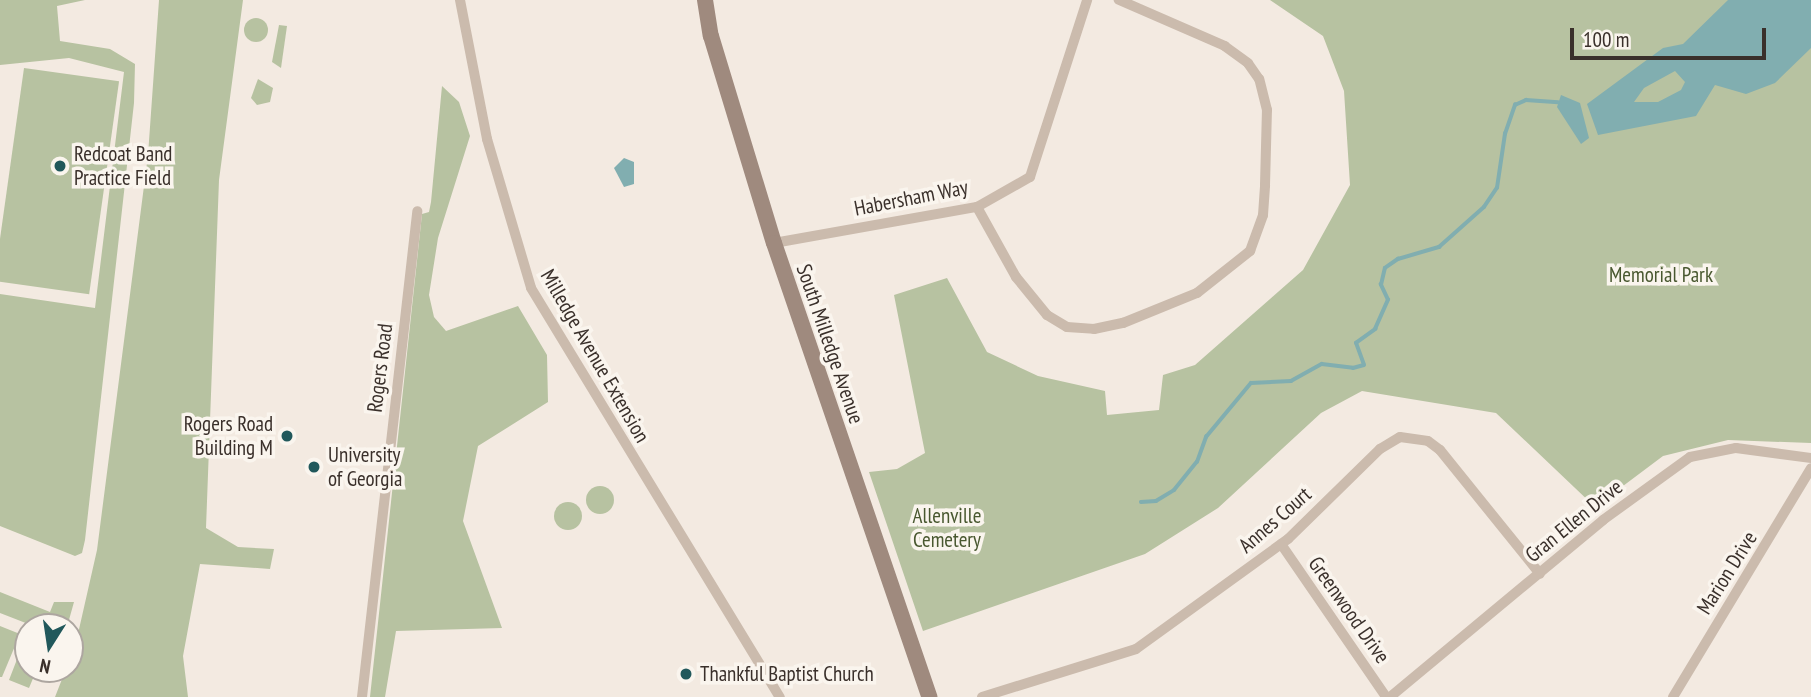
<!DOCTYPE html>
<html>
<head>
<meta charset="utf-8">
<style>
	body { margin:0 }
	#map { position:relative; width:1811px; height:697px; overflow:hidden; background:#f3eae1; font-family:"PT Sans Narrow",sans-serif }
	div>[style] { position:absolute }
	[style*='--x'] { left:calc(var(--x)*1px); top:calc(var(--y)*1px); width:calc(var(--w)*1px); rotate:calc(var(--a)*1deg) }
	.green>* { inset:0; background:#b7c2a1; transform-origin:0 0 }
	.round { border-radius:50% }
	.water>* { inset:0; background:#81aeb0 }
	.stream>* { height:3.5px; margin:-1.75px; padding:0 1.75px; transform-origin:1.75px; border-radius:1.75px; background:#81aeb0 }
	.street>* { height:10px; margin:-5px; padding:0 5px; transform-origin:5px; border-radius:5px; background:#cbbbad }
	.secondary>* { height:16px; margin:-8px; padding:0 8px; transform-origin:8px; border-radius:8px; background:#9f8a7e }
	.dots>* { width:19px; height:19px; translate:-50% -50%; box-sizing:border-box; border:4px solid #faf5ee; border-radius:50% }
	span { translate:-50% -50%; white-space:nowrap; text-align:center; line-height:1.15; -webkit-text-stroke:7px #faf5ee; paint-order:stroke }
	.poi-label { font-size:21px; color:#3a302b }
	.left { translate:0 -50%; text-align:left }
	.right { translate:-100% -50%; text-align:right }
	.street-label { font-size:21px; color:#3a302b }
	.park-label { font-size:21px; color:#495830 }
	.north { position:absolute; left:14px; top:613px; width:70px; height:70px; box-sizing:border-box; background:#faf5ee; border:2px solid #ada6a0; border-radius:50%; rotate:192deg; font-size:19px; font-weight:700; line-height:28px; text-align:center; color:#3a302b }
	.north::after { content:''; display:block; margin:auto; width:24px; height:32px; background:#21585b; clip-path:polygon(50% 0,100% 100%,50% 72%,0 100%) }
	.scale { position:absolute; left:1570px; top:28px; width:196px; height:32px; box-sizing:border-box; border:4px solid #3a302b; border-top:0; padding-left:9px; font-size:21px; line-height:24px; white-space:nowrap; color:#3a302b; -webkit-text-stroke:5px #faf5ee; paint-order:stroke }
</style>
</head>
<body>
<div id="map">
	<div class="green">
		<i style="clip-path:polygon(0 0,85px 0,57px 6px,60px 41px,110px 49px,135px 64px,134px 103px,85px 540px,82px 553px,75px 556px,0 526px,0 294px,95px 308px,124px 72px,69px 58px,0 65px)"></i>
		<i style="clip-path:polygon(159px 0,243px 0,219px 180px,206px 528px,238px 547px,274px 549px,270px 569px,200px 564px,183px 656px,188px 697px,55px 697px,66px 669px,70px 669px,97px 550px,148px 155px)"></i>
		<i style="clip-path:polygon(1270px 0,1811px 0,1811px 443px,1728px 440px,1663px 456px,1595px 507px,1496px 413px,1362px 391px,1321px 413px,1218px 508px,1145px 554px,923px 631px,869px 472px,897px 469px,925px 453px,894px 295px,947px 278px,987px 352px,1038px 376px,1105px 391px,1107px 415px,1159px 410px,1163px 375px,1195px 365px,1303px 270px,1350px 185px,1344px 91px,1323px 36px)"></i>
		<i class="round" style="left:244px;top:18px;width:24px;height:24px"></i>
		<i style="clip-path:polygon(279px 25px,287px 26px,281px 68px,272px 62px)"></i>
		<i style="left:24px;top:68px;width:96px;height:215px;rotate:8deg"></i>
		<i style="clip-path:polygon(258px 79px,273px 88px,270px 102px,257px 105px,251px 98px)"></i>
		<i style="clip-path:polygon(442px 86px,459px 102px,470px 136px,438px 238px,429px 295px,434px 317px,446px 331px,518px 306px,547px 355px,548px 402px,478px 446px,463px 521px,502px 628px,396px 631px,385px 697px,370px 697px,422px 214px,429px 212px,431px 202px)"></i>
		<i class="round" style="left:586px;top:486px;width:28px;height:28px"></i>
		<i class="round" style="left:554px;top:502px;width:28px;height:28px"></i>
		<i style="clip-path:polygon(0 592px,50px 612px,54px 602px,74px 602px,67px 627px,36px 627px,0 613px)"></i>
		<i style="clip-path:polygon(0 626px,20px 634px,2px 677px,0 677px)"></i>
		<i style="clip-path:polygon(26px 636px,28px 669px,37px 669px,29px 688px,9px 680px)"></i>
	</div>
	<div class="water">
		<i style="clip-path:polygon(evenodd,1728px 0,1811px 0,1811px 48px,1775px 83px,1746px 94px,1715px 85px,1696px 116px,1598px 135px,1587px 104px,1663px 48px,1683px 44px,1728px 0,1675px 71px,1685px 82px,1681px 90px,1658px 102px,1634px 102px,1644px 88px,1675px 71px)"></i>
		<i style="clip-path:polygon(1561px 95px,1580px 103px,1589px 138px,1581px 144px,1557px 107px)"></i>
		<i style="clip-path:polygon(624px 158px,634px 162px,634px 184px,624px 187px,614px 168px)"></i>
	</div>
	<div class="stream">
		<i style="--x:1141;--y:502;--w:15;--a:-4"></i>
		<i style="--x:1156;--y:501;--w:21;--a:-31"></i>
		<i style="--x:1174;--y:490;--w:36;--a:-51"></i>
		<i style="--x:1197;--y:462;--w:27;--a:-70"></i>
		<i style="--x:1206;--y:437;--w:70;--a:-50.2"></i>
		<i style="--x:1251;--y:383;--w:40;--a:-2.9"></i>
		<i style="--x:1291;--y:381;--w:35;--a:-29"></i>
		<i style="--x:1322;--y:364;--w:31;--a:7"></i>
		<i style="--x:1353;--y:368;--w:11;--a:-15"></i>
		<i style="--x:1364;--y:365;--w:23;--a:-110"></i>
		<i style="--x:1356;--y:343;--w:24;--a:-36"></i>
		<i style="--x:1375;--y:329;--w:32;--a:-66"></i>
		<i style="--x:1388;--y:300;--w:17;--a:-115"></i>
		<i style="--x:1381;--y:285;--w:17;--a:-77"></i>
		<i style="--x:1385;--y:268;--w:16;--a:-35"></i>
		<i style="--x:1398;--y:259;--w:43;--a:-16.3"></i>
		<i style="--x:1439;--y:247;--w:60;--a:-41.6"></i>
		<i style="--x:1484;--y:207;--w:23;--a:-56"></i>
		<i style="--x:1497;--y:188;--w:55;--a:-81.6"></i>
		<i style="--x:1505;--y:134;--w:31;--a:-71"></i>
		<i style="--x:1515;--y:105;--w:12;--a:-24"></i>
		<i style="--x:1526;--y:100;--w:32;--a:4"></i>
	</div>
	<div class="street">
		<i style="--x:460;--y:0;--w:142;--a:79"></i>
		<i style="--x:487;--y:139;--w:155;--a:73.5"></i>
		<i style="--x:531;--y:288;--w:479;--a:58.7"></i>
		<i style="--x:977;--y:207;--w:80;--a:60.9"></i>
		<i style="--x:1016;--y:277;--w:49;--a:50.8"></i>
		<i style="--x:1047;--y:315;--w:23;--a:31"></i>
		<i style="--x:1067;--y:327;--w:27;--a:4"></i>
		<i style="--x:1094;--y:329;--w:30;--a:-12"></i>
		<i style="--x:1123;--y:323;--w:80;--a:-22.1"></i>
		<i style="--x:1197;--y:293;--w:68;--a:-38.4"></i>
		<i style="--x:1250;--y:251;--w:38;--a:-70"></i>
		<i style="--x:1263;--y:215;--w:30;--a:-86"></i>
		<i style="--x:1265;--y:185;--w:75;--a:-88.5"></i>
		<i style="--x:1267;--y:110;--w:32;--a:-104"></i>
		<i style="--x:1259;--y:79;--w:19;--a:-125"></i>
		<i style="--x:1248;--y:63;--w:29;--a:-144"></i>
		<i style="--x:1225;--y:46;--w:116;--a:-156.5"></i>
		<i style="--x:774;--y:243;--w:206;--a:-10.1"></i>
		<i style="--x:977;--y:207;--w:61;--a:-29.5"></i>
		<i style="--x:1030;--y:177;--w:186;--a:-72.1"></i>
		<i style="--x:1281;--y:544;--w:186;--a:55.5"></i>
		<i style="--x:362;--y:697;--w:489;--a:-83.5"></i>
		<i style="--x:982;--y:697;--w:161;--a:-17.3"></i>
		<i style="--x:1136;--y:649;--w:188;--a:-35.9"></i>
		<i style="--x:1288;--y:539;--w:129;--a:-44.4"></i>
		<i style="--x:1380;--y:449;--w:23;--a:-31"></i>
		<i style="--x:1400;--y:437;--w:28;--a:8"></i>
		<i style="--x:1428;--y:441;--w:15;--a:37"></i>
		<i style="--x:1440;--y:450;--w:159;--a:51.1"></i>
		<i style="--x:1390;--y:697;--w:277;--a:-39.7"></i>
		<i style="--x:1603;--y:520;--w:107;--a:-35.9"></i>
		<i style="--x:1690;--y:457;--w:47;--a:-11.1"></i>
		<i style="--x:1736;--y:448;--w:76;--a:7.6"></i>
		<i style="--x:1673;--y:697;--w:267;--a:-58.9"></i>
	</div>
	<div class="secondary">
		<i style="--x:705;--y:0;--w:36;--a:81"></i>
		<i style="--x:711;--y:36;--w:216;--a:73.1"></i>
		<i style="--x:774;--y:243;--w:480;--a:71.1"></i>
	</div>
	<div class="dots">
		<i style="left:60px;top:166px;background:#21585b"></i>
		<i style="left:287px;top:436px;background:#21585b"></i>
		<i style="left:314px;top:467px;background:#21585b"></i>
		<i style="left:686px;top:674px;background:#21585b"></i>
	</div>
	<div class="poi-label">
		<span class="left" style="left:74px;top:166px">Redcoat Band<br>Practice Field</span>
		<span class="right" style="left:273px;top:436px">Rogers Road<br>Building M</span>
		<span class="left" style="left:328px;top:467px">University<br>of Georgia</span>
		<span class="left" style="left:700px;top:674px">Thankful Baptist Church</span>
	</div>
	<div class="street-label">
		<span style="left:911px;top:198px;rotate:-11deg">Habersham Way</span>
		<span style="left:830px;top:344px;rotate:71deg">South Milledge Avenue</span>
		<span style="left:595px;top:356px;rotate:60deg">Milledge Avenue Extension</span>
		<span style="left:380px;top:368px;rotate:-83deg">Rogers Road</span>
		<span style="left:1275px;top:520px;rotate:-41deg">Annes Court</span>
		<span style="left:1574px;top:521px;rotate:-39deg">Gran Ellen Drive</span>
		<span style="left:1727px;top:573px;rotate:-58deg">Marion Drive</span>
		<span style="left:1349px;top:610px;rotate:55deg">Greenwood Drive</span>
	</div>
	<div class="park-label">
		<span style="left:1661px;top:275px">Memorial Park</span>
		<span style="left:947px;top:528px">Allenville<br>Cemetery</span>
	</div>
	<div class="north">N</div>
	<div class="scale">100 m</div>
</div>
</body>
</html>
